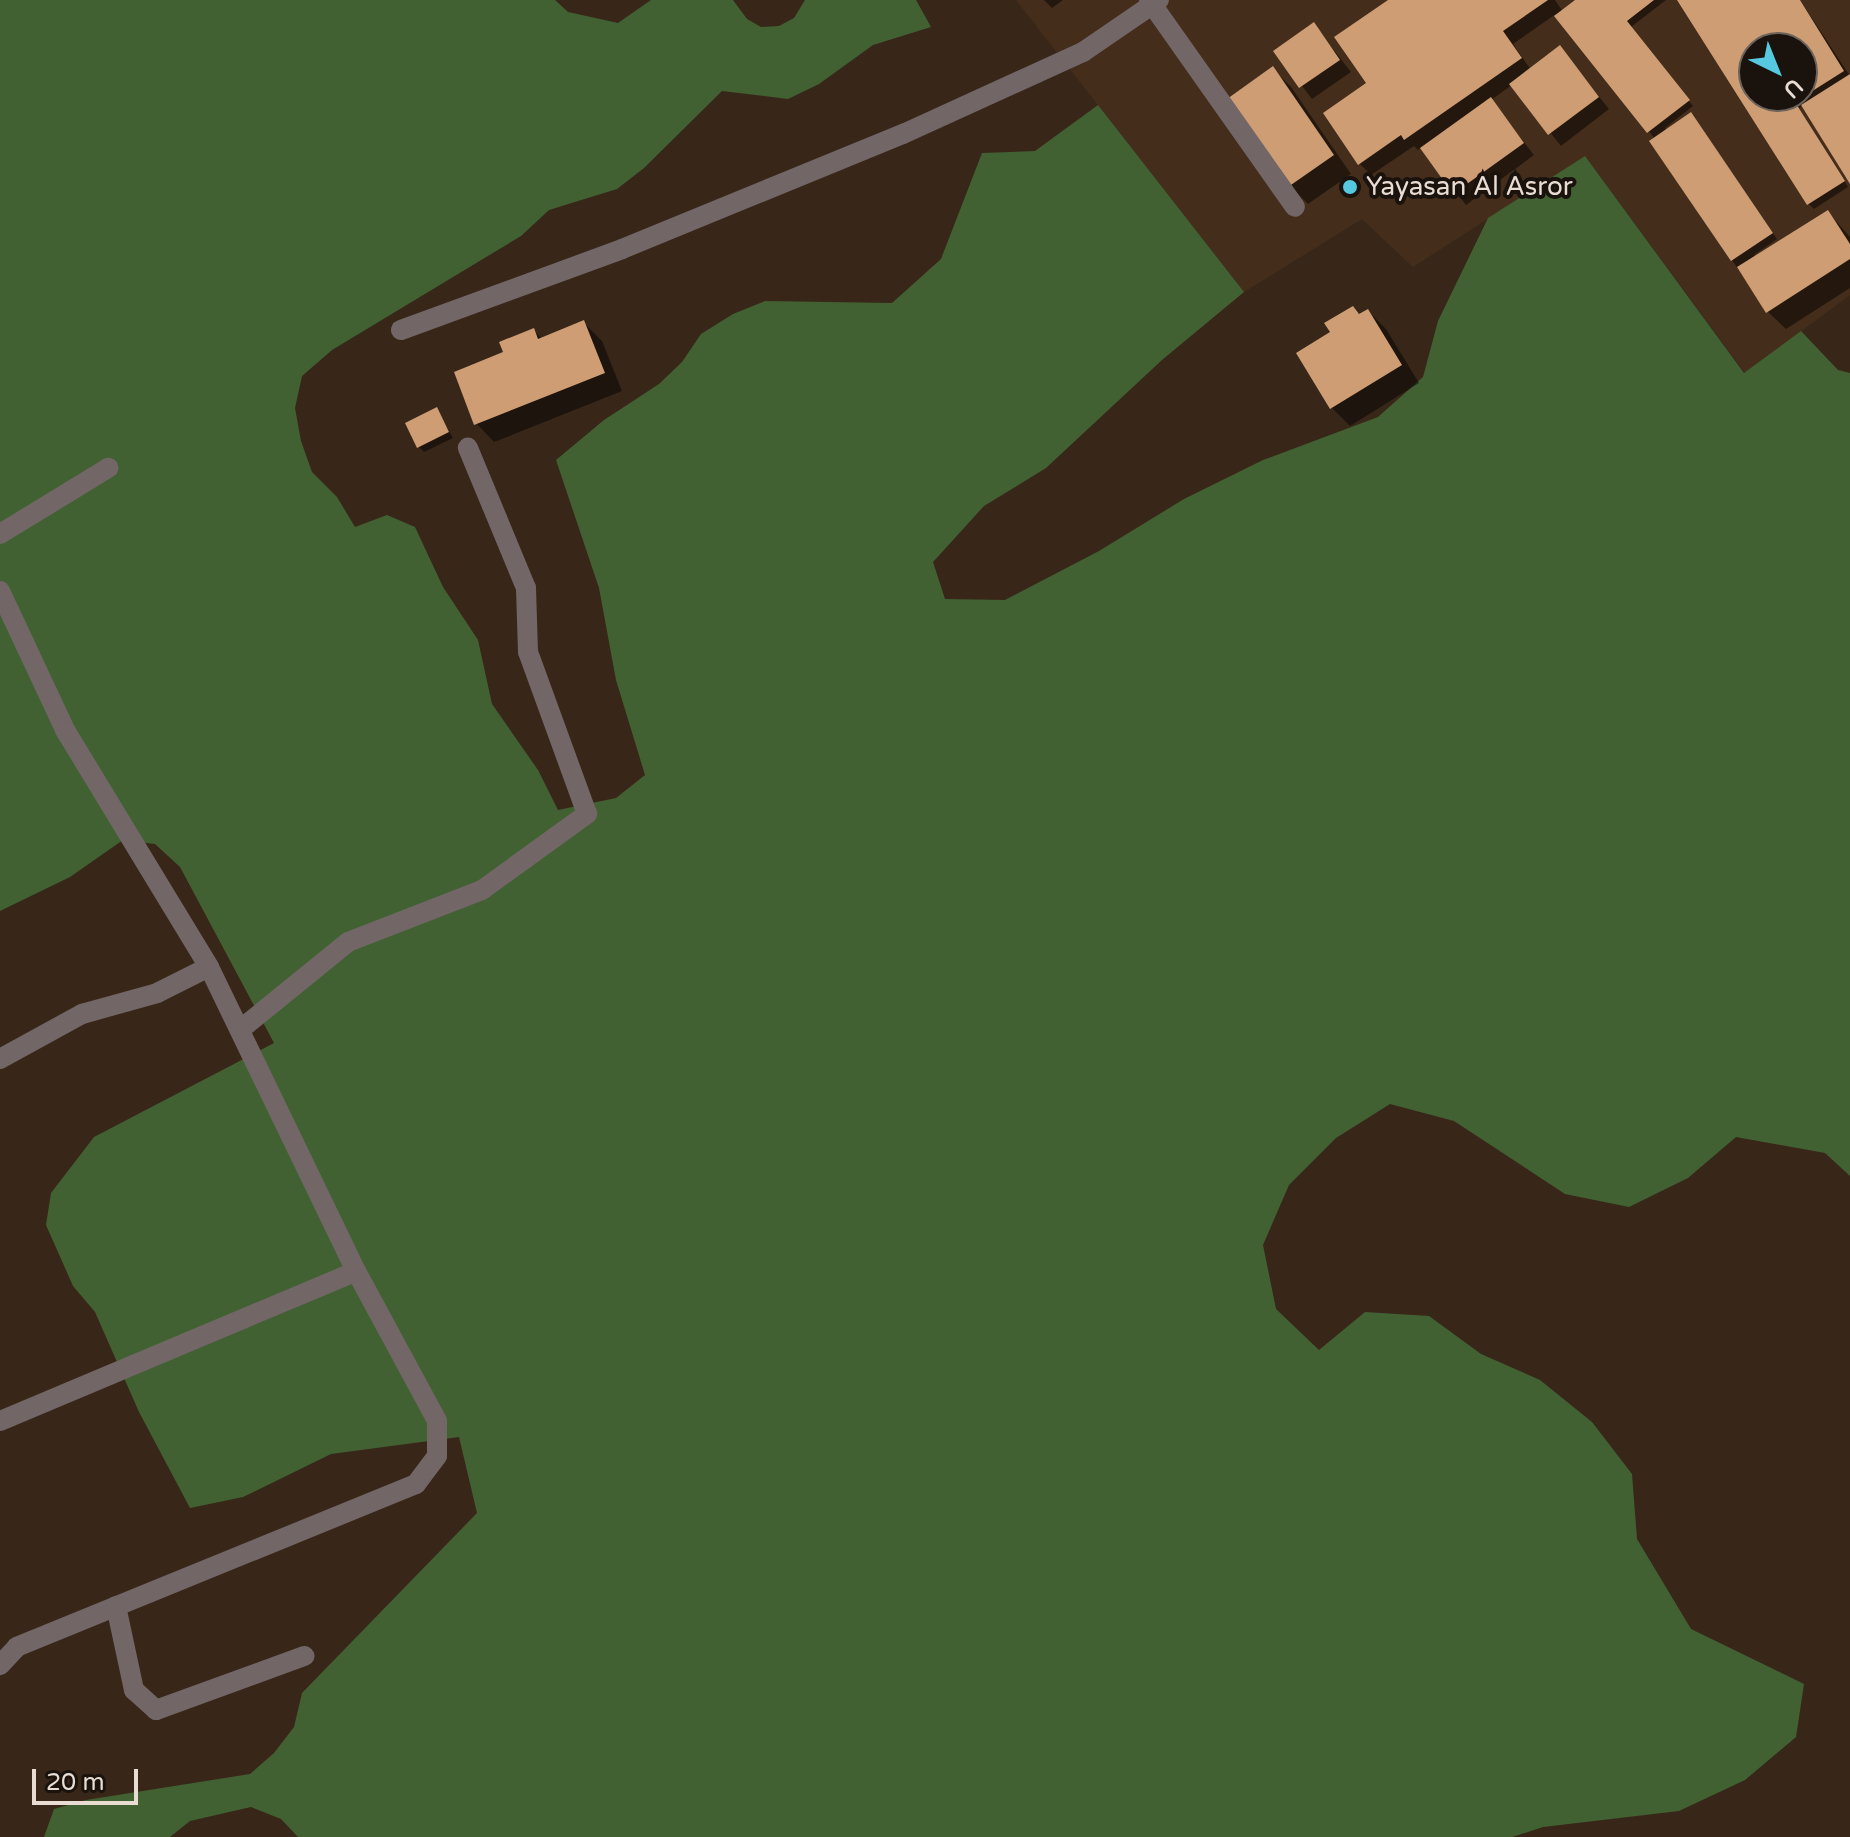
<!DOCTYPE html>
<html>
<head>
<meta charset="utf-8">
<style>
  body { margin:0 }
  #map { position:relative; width:1850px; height:1837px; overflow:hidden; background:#382719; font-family:"Varela Round",sans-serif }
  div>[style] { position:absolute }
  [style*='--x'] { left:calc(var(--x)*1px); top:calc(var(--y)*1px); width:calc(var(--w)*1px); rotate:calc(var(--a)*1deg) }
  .built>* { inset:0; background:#442e1b }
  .forest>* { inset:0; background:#416132 }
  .shadow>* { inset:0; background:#0007 }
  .building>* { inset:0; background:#cf9d74 }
  .minor>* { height:20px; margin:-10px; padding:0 10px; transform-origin:10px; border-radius:10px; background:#726667 }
  .dots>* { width:22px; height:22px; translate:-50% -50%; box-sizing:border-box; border:4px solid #1a120c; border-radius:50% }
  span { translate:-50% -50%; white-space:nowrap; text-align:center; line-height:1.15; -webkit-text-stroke:8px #1a120c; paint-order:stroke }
  .poi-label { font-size:26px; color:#e8dcd3 }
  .left { translate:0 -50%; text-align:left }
  .north { position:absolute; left:1738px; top:32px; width:80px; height:80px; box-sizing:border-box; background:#1a120c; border:2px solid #6c635c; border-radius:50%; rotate:137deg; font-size:22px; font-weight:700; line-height:32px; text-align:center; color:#e8dcd3 }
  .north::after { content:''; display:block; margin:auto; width:28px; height:36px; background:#56c9e0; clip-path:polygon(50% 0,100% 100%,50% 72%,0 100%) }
  .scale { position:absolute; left:32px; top:1769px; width:106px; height:36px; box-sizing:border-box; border:4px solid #e8dcd3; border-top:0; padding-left:10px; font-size:24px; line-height:28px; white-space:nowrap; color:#e8dcd3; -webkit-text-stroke:6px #1a120c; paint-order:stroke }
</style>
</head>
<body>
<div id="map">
  <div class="built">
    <i style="clip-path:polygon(evenodd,1016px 0,1850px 0,1850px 295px,1745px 373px,1585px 156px,1413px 267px,1362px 219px,1244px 292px,1016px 0,1754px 48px,1802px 48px,1802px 96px,1754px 96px,1754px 48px)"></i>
  </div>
  <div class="forest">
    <i style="clip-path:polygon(0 0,555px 0,568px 12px,618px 23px,651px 0,733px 0,747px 19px,761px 27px,779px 26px,794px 18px,805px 0,916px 0,931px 27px,873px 45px,819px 84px,788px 99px,722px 91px,644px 168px,617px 189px,549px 210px,521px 236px,332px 350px,302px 376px,295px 408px,301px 441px,312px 472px,337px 497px,355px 527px,387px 515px,415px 527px,443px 587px,478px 640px,492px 704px,538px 770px,558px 810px,616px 798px,645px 775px,616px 680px,599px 588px,556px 460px,604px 420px,659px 384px,682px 362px,701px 334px,733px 314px,765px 301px,892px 303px,941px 259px,982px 153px,1035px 151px,1098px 105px,1244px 292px,1162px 360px,1046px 468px,984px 506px,933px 562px,945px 599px,1005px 600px,1099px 551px,1184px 499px,1263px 460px,1378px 417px,1423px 377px,1438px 321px,1488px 218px,1585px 156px,1744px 373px,1801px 331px,1838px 370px,1850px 373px,1850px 1176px,1825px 1153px,1736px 1137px,1688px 1178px,1629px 1207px,1565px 1194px,1454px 1121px,1390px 1104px,1336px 1138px,1289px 1185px,1263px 1245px,1276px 1309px,1319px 1350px,1365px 1312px,1429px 1316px,1481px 1354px,1540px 1380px,1592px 1422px,1632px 1474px,1637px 1539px,1691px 1629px,1804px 1684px,1796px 1737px,1745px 1780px,1679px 1811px,1543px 1827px,1512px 1837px,298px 1837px,281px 1819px,251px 1807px,190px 1821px,170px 1837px,44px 1837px,54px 1809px,86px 1800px,250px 1774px,274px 1753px,294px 1727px,302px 1693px,477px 1513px,459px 1437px,331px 1454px,243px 1497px,190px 1508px,139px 1412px,95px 1312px,73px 1286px,46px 1225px,51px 1193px,94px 1137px,274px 1043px,180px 867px,155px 844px,123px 840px,70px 877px,0 911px)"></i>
  </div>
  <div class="shadow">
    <i style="clip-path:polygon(1044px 0,1063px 0,1052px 8px)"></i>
    <i style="clip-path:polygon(1391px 0,1555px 0,1563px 12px,1578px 0,1666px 0,1631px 27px,1693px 106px,1665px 128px,1667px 131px,1691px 115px,1696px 120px,1777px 239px,1754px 255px,1756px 258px,1828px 212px,1850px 237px,1850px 288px,1786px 329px,1767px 311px,1651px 142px,1655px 139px,1556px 14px,1513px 44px,1531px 70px,1560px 48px,1609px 109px,1561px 146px,1512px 85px,1491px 100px,1534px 155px,1466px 205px,1422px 147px,1418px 150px,1414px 146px,1371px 175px,1359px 163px,1368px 84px)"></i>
    <i style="clip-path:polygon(evenodd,1680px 0,1800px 0,1850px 76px,1850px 180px,1803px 105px,1799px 108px,1848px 187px,1814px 209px,1808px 203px,1680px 0,1754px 48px,1802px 48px,1802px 96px,1754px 96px,1754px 48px)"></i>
    <i style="clip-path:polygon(1314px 25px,1351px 72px,1312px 99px,1276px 52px)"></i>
    <i style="clip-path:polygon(1273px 69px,1291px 87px,1351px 174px,1308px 204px,1290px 186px)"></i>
    <i style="clip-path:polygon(1353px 308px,1361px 316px,1368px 311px,1386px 329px,1419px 383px,1350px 426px,1331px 407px,1333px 332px)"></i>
    <i style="clip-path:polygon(584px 323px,602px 341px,622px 391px,494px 442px,476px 423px,506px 354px,533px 330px,542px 339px)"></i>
    <i style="clip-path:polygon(437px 410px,453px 438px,424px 452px,419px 447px)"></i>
  </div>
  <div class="building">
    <i style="clip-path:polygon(1388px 0,1548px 0,1503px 31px,1522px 58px,1404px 140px,1401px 135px,1358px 165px,1323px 113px,1366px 83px,1334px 37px)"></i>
    <i style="clip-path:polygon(1575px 0,1654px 0,1627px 21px,1690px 100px,1647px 133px,1554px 16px)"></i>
    <i style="clip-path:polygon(evenodd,1677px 0,1800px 0,1844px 71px,1795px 102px,1845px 181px,1807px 205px,1677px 0,1754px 48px,1802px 48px,1802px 96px,1754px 96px,1754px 48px)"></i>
    <i style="clip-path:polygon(1314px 22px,1340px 60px,1299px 88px,1273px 51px)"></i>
    <i style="clip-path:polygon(1560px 45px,1599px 97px,1548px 135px,1509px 84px)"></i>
    <i style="clip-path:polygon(1273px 66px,1334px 155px,1288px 187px,1227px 99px)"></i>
    <i style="clip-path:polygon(1850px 74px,1850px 184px,1801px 105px)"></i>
    <i style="clip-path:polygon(1491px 97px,1524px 143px,1453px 194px,1420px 148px)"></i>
    <i style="clip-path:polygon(1691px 112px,1773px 233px,1731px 261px,1649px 141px)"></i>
    <i style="clip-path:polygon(1828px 210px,1850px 244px,1850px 259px,1766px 313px,1737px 267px)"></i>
    <i style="clip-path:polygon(1353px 306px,1359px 314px,1368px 309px,1402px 365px,1330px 409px,1296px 353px,1330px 332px,1324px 323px)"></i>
    <i style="clip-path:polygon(584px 320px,605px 373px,474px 425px,454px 372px,503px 352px,499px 342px,534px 328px,538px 339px)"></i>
    <i style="clip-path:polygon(437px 407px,449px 432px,417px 448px,405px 423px)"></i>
  </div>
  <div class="minor">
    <i style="--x:1149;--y:0;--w:253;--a:54.8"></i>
    <i style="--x:401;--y:330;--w:235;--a:-20.1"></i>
    <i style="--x:622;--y:249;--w:304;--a:-22.3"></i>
    <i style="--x:903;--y:134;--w:198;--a:-24.5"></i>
    <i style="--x:1083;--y:52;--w:92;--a:-34.4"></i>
    <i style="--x:0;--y:534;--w:127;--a:-31.4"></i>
    <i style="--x:0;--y:591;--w:153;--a:64.9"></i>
    <i style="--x:65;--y:730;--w:277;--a:58.7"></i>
    <i style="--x:241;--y:1029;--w:138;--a:-39.1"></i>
    <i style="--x:348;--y:942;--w:144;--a:-21.2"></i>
    <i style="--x:482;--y:890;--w:130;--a:-35.9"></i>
    <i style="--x:587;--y:814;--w:172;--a:-110"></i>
    <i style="--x:528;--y:652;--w:64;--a:-91.8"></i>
    <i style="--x:526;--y:588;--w:152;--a:-112.5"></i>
    <i style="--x:0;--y:1059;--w:94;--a:-28.8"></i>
    <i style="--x:82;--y:1014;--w:78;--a:-15.6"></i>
    <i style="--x:157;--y:993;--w:58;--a:-26.6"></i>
    <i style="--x:209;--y:967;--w:338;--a:64.2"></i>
    <i style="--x:356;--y:1271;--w:170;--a:61.6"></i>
    <i style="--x:437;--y:1421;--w:35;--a:90"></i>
    <i style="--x:437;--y:1456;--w:35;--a:127"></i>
    <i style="--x:416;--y:1484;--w:431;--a:157.8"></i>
    <i style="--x:17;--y:1647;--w:25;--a:133"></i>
    <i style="--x:0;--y:1421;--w:386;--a:-22.8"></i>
    <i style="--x:116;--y:1606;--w:86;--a:77.9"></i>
    <i style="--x:134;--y:1690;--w:30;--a:42"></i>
    <i style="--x:156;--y:1710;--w:158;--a:-20"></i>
  </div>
  <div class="dots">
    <i style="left:1350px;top:187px;background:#56c9e0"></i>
  </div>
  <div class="poi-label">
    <span class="left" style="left:1366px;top:187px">Yayasan Al Asror</span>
  </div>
  <div class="north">U</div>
  <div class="scale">20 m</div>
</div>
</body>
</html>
